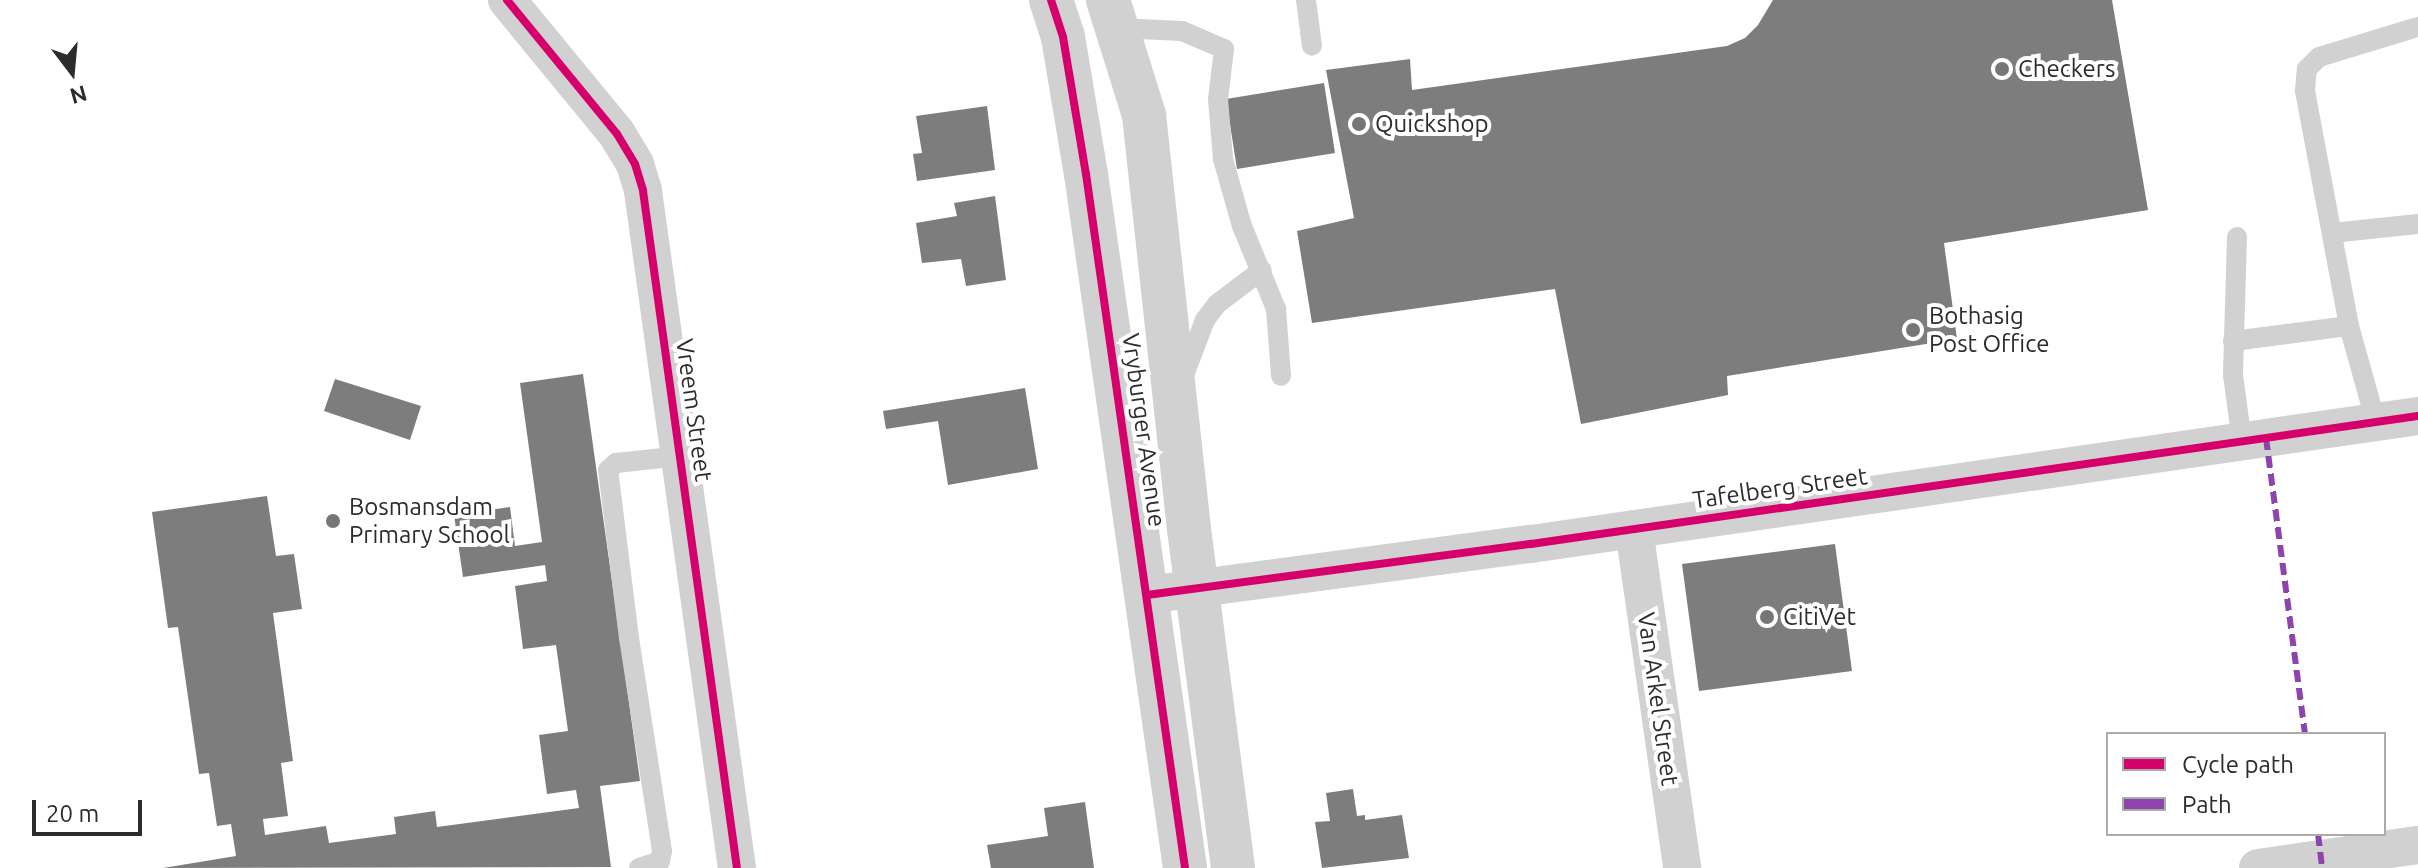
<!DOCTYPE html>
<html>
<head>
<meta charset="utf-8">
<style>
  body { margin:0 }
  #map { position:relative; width:2418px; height:868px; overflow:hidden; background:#fff; font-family:Ubuntu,sans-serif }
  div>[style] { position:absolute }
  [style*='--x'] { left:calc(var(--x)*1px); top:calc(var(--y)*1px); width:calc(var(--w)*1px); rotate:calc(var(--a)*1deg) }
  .building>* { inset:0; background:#7d7d7d }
  .service>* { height:20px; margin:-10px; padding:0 10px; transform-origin:10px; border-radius:10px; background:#d1d1d1 }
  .minor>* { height:38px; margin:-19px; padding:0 19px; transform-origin:19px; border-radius:19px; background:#d1d1d1 }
  .tertiary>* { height:44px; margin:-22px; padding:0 22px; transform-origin:22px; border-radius:22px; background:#d1d1d1 }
  .quiet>* { height:6px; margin-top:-3px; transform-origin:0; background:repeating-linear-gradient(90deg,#8e44ad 0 12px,transparent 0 18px) }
  .cycleway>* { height:8px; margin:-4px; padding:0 4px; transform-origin:4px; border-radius:4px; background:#d6006c }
  .dots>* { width:22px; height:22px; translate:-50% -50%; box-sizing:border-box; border:4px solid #fff; border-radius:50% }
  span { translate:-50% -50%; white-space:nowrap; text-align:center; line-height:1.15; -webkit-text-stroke:8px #fff; paint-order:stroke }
  .poi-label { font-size:24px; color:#2c2c2c }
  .left { translate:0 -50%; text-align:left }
  .street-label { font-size:24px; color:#2c2c2c }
  .legend { position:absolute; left:2106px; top:732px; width:280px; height:104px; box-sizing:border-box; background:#fff; border:2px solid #ababab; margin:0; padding:10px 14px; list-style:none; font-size:24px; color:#2c2c2c }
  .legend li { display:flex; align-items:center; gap:16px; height:40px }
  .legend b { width:40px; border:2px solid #ababab }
  .north { position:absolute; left:32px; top:32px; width:80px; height:80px; -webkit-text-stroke:6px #fff; paint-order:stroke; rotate:164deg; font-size:22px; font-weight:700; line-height:32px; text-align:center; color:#2c2c2c }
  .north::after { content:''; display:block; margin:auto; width:28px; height:36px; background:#2c2c2c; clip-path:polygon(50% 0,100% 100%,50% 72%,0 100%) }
  .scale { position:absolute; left:32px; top:800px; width:110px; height:36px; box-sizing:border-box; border:4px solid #2c2c2c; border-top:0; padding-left:10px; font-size:24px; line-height:28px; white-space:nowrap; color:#2c2c2c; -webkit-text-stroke:6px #fff; paint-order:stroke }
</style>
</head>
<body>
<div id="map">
  <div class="building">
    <i style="clip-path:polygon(1773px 0,2112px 0,2148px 210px,1944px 243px,1957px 339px,1727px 376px,1728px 395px,1581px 424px,1555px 289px,1312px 323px,1297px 231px,1354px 218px,1326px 70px,1410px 59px,1412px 90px,1727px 46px,1745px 38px,1758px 25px)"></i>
    <i style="clip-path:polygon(1324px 83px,1335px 153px,1237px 169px,1226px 99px)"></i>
    <i style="clip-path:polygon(987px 106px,995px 170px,917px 181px,913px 154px,922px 153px,916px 116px)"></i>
    <i style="clip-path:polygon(995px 196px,1006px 280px,966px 286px,961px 259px,922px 263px,916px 223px,957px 216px,954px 203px)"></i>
    <i style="clip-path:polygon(583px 374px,640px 781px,600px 786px,611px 867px,163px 868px,236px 856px,231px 824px,217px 826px,209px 773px,199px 774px,178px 627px,168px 628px,152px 512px,267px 496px,276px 556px,294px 554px,302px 609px,273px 613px,293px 761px,281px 763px,288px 816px,263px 819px,265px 835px,326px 826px,329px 843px,396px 834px,394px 817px,435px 811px,437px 827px,579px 808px,576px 790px,547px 794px,539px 735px,568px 731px,556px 645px,523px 649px,515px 586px,547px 581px,545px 565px,463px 577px,454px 515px,510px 507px,515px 546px,542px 542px,520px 383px)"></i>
    <i style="clip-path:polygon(335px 379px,421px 406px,410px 440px,324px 411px)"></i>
    <i style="clip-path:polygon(1025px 388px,1038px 469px,948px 485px,938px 421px,886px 429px,883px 411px)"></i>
    <i style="clip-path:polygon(1835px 544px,1852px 671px,1699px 691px,1682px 564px)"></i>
    <i style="clip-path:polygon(1353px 789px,1357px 816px,1365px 815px,1365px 820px,1402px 815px,1409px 858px,1322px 868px,1315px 822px,1330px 821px,1326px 793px)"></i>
    <i style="clip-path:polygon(1085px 802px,1094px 868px,991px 868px,987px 845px,1048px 836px,1044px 808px)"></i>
  </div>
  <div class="service">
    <i style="--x:1306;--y:0;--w:46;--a:82.6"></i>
    <i style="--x:1118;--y:28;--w:64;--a:2.7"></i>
    <i style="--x:1182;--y:31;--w:46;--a:23.2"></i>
    <i style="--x:1224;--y:49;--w:50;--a:96.8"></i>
    <i style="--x:1218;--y:99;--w:60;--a:85.2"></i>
    <i style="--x:1223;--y:159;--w:70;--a:74.2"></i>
    <i style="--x:1242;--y:226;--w:90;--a:67.7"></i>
    <i style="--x:1276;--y:309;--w:67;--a:85.7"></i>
    <i style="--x:2332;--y:233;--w:86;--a:-6"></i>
    <i style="--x:2237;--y:237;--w:138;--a:91.7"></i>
    <i style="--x:2233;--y:375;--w:68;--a:82.3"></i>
    <i style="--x:2349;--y:326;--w:240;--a:-100.6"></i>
    <i style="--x:2305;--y:90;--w:21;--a:-85"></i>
    <i style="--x:2307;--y:69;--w:17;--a:-45"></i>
    <i style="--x:2319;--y:57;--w:103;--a:-16.9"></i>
    <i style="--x:2233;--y:341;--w:117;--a:-7.4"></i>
    <i style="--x:2349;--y:326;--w:101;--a:74.4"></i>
    <i style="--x:1184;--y:375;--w:59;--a:-69.1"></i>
    <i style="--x:1205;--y:320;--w:20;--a:-53"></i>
    <i style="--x:1217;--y:304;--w:56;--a:-37.1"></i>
    <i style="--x:639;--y:868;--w:22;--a:-18"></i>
    <i style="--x:660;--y:861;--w:10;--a:-79"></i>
    <i style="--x:662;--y:851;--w:216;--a:-98.8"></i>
    <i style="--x:629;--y:638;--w:169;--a:-97.1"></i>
    <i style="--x:608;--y:470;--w:11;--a:-41"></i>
    <i style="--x:616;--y:463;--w:64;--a:-6.2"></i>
  </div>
  <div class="minor">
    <i style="--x:507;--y:0;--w:173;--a:50.6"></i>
    <i style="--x:617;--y:134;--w:35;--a:59"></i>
    <i style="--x:635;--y:164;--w:28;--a:73"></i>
    <i style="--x:643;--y:191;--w:683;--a:82.1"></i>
    <i style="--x:1634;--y:529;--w:342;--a:81.9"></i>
    <i style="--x:1147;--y:595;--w:387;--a:-7.6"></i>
    <i style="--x:1531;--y:544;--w:896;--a:-8.21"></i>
    <i style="--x:2258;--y:868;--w:162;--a:-8.2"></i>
  </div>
  <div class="tertiary">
    <i style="--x:1051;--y:0;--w:39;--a:72"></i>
    <i style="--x:1063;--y:37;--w:139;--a:80.5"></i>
    <i style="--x:1086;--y:174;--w:701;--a:81.88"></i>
    <i style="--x:1108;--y:0;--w:121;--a:72.6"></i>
    <i style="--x:1144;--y:115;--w:416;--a:83.8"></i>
    <i style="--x:1189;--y:529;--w:342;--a:82.6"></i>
  </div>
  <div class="quiet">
    <i style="--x:2266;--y:438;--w:299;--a:82.5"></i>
    <i style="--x:2318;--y:834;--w:34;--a:83"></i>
  </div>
  <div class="cycleway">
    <i style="--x:507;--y:0;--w:173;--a:50.6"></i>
    <i style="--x:617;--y:134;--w:35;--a:59"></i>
    <i style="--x:635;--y:164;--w:28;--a:73"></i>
    <i style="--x:643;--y:191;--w:683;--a:82.1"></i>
    <i style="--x:1051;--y:0;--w:39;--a:72"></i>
    <i style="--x:1063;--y:37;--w:139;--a:80.5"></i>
    <i style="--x:1086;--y:174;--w:701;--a:81.88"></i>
    <i style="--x:1147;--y:595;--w:387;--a:-7.6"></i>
    <i style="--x:1531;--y:544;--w:896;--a:-8.21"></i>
  </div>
  <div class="dots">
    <i style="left:2002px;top:69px;background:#767676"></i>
    <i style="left:1359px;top:124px;background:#767676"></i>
    <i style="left:1913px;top:330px;background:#767676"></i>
    <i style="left:333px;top:521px;background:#767676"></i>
    <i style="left:1767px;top:617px;background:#767676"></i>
  </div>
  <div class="poi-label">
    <span class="left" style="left:2018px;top:69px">Checkers</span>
    <span class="left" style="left:1375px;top:124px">Quickshop</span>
    <span class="left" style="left:1929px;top:330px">Bothasig<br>Post Office</span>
    <span class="left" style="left:349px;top:521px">Bosmansdam<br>Primary School</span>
    <span class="left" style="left:1783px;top:617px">CitiVet</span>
  </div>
  <div class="street-label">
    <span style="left:694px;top:410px;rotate:82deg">Vreem Street</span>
    <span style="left:1144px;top:430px;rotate:82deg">Vryburger Avenue</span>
    <span style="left:1780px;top:488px;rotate:-8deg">Tafelberg Street</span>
    <span style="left:1658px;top:699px;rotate:82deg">Van Arkel Street</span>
  </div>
  <ul class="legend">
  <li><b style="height:10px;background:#d6006c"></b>Cycle path</li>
  <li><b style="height:10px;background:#8e44ad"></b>Path</li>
  </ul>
  <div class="north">N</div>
  <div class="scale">20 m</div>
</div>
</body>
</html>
